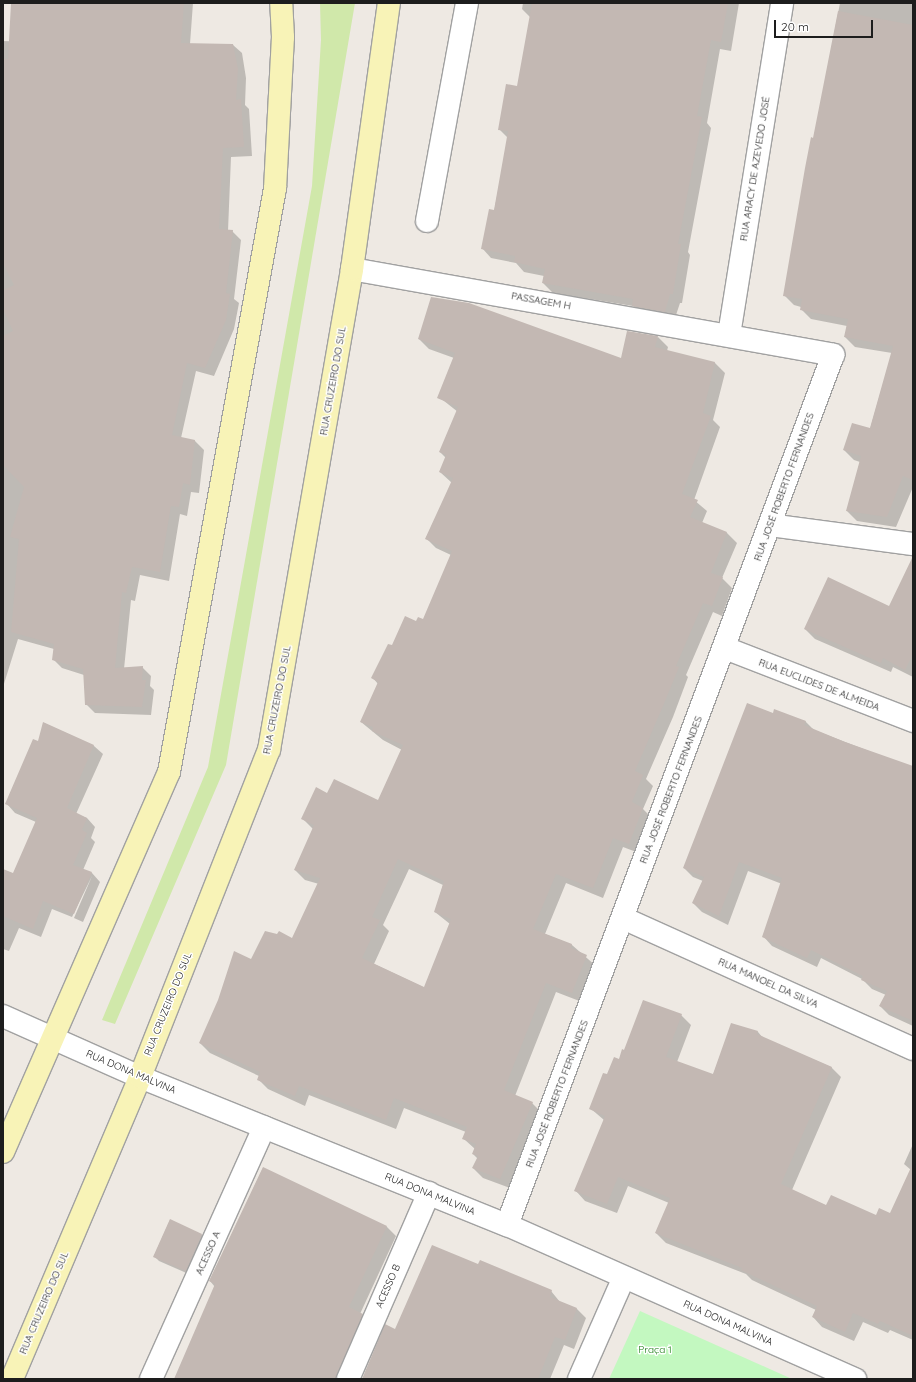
<!DOCTYPE html>
<html>
<head>
<meta charset="utf-8">
<style>
  body { margin:0 }
  #map { position:relative; width:916px; height:1382px; overflow:hidden; background:#eee9e3; font-family:Quicksand,sans-serif }
  div>[style] { position:absolute }
  [style*='--x'] { left:calc(var(--x)*1px); top:calc(var(--y)*1px); width:calc(var(--w)*1px); rotate:calc(var(--a)*1deg) }
  .grass>* { inset:0; background:#d0e8aa }
  .park>* { inset:0; background:#c3f8c0 }
  .shadow>* { inset:0; background:#0003 }
  .building>* { inset:0; background:#c3b8b3 }
  .roads { filter:drop-shadow(1px 0 #a1a1a1) drop-shadow(-1px 0 #a1a1a1) drop-shadow(0 1px #a1a1a1) drop-shadow(0 -1px #a1a1a1) }
  .minor>* { height:22px; margin:-11px; padding:0 11px; transform-origin:11px; border-radius:11px; background:#fff }
  .tertiary>* { height:22px; margin:-11px; padding:0 11px; transform-origin:11px; border-radius:11px; background:#fff }
  .secondary>* { height:22px; margin:-11px; padding:0 11px; transform-origin:11px; border-radius:11px; background:#f8f3b7 }
  span { translate:-50% -50%; white-space:nowrap; text-align:center; line-height:1.15; -webkit-text-stroke:3px #fff; paint-order:stroke }
  .street-label { font-size:10px; color:#1d1d1d }
  .park-label { font-size:10px; color:#13790d }
  .frame { position:absolute; inset:0; border:4px solid #1d1d1d; pointer-events:none }
  .scale { position:absolute; left:774px; top:20px; width:99px; height:18px; box-sizing:border-box; border:2px solid #1d1d1d; border-top:0; padding-left:5px; font-size:12px; line-height:14px; white-space:nowrap; color:#1d1d1d; -webkit-text-stroke:3px #fff; paint-order:stroke }
</style>
</head>
<body>
<div id="map">
  <div class="grass">
    <i style="clip-path:polygon(320px 3px,355px 3px,226px 765px,115px 1024px,102px 1020px,208px 767px,312px 186px,321px 40px)"></i>
  </div>
  <div class="park">
    <i style="clip-path:polygon(640px 1311px,792px 1379px,609px 1379px)"></i>
  </div>
  <div class="shadow">
    <i style="clip-path:polygon(39px 3px,193px 3px,190px 44px,233px 45px,242px 53px,246px 78px,245px 105px,249px 109px,252px 156px,231px 157px,228px 231px,232px 231px,241px 240px,234px 299px,239px 303px,234px 329px,214px 376px,196px 371px,181px 438px,195px 441px,204px 450px,199px 493px,191px 492px,187px 516px,180px 514px,169px 581px,140px 575px,135px 601px,131px 600px,124px 669px,142px 667px,151px 676px,150px 686px,154px 690px,151px 715px,95px 713px,86px 704px,84px 675px,62px 668px,53px 659px,54px 649px,18px 639px,3px 687px,3px 41px,32px 42px)"></i>
    <i style="clip-path:polygon(523px 3px,739px 3px,731px 51px,720px 49px,707px 123px,711px 128px,688px 252px,690px 255px,682px 303px,680px 303px,674px 321px,642px 316px,633px 306px,553px 293px,543px 283px,544px 276px,524px 272px,516px 263px,491px 258px,482px 248px,494px 212px,508px 138px,499px 129px,518px 87px,531px 18px,522px 9px)"></i>
    <i style="clip-path:polygon(840px 3px,913px 3px,913px 487px,896px 527px,857px 521px,847px 511px,860px 462px,854px 460px,844px 450px,870px 429px,892px 353px,855px 347px,845px 337px,847px 326px,811px 319px,801px 309px,801px 307px,794px 305px,784px 295px)"></i>
    <i style="clip-path:polygon(evenodd,658px 337px,668px 347px,667px 351px,715px 363px,725px 373px,713px 420px,720px 427px,694px 500px,707px 511px,702px 523px,727px 533px,737px 543px,722px 578px,732px 588px,722px 616px,713px 612px,686px 675px,688px 677px,673px 717px,646px 779px,653px 786px,643px 809px,652px 818px,639px 853px,623px 847px,603px 898px,566px 883px,545px 934px,572px 945px,596px 966px,582px 1002px,556px 992px,515px 1096px,532px 1103px,542px 1113px,510px 1188px,483px 1178px,473px 1168px,478px 1159px,473px 1154px,475px 1149px,464px 1139px,466px 1132px,404px 1108px,396px 1129px,309px 1095px,305px 1106px,268px 1089px,258px 1079px,259px 1076px,210px 1053px,200px 1043px,252px 960px,293px 939px,319px 884px,305px 880px,295px 870px,313px 829px,302px 818px,328px 794px,379px 801px,402px 750px,383px 740px,361px 722px,378px 684px,373px 678px,392px 647px,417px 623px,424px 621px,451px 555px,436px 548px,426px 538px,452px 483px,440px 472px,446px 458px,440px 452px,458px 412px,439px 397px,454px 358px,429px 349px,419px 339px,622px 359px,658px 337px,409px 869px,443px 885px,435px 912px,450px 924px,425px 988px,374px 964px,389px 931px,383px 925px,409px 869px)"></i>
    <i style="clip-path:polygon(913px 596px,913px 677px,893px 667px,891px 672px,815px 639px,805px 629px,890px 607px)"></i>
    <i style="clip-path:polygon(773px 714px,805px 721px,814px 730px,887px 758px,913px 772px,913px 1026px,889px 1015px,880px 1006px,886px 995px,872px 989px,862px 979px,821px 958px,817px 967px,772px 946px,763px 936px,782px 884px,748px 871px,728px 925px,702px 912px,693px 903px,703px 881px,693px 877px,684px 868px)"></i>
    <i style="clip-path:polygon(44px 723px,94px 746px,103px 754px,76px 814px,87px 818px,95px 827px,91px 838px,95px 842px,83px 870px,92px 873px,100px 882px,83px 922px,74px 918px,92px 876px,72px 917px,52px 909px,41px 937px,19px 928px,9px 951px,3px 949px,3px 870px,14px 874px,36px 822px,15px 813px,7px 804px,39px 743px)"></i>
    <i style="clip-path:polygon(681px 1015px,691px 1025px,677px 1062px,713px 1075px,732px 1024px,758px 1032px,763px 1038px,831px 1067px,841px 1077px,792px 1190px,827px 1206px,876px 1217px,891px 1214px,911px 1170px,904px 1164px,913px 1144px,913px 1340px,890px 1330px,888px 1333px,863px 1322px,854px 1341px,822px 1327px,813px 1317px,816px 1310px,752px 1280px,746px 1274px,666px 1243px,656px 1233px,669px 1203px,628px 1186px,617px 1213px,585px 1201px,576px 1191px,604px 1120px,590px 1108px,608px 1075px,625px 1051px)"></i>
    <i style="clip-path:polygon(263px 1168px,387px 1227px,396px 1236px,360px 1314px,372px 1324px,341px 1379px,175px 1379px,215px 1287px,210px 1281px)"></i>
    <i style="clip-path:polygon(170px 1220px,202px 1235px,207px 1240px,191px 1275px,159px 1261px,154px 1256px)"></i>
    <i style="clip-path:polygon(479px 1266px,551px 1291px,560px 1302px,577px 1309px,586px 1318px,574px 1349px,564px 1345px,550px 1379px,382px 1379px,396px 1330px)"></i>
  </div>
  <div class="building">
    <i style="clip-path:polygon(11px 3px,184px 3px,181px 43px,233px 44px,238px 69px,236px 100px,241px 99px,244px 147px,223px 148px,219px 229px,233px 230px,226px 293px,230px 294px,226px 320px,205px 368px,187px 363px,172px 435px,195px 440px,190px 485px,183px 483px,179px 507px,171px 506px,160px 572px,132px 567px,126px 593px,122px 592px,115px 668px,143px 666px,142px 680px,146px 680px,142px 707px,85px 705px,83px 669px,52px 660px,54px 644px,11px 632px,19px 539px,10px 537px,24px 487px,3px 465px,3px 336px,13px 331px,3px 309px,3px 290px,14px 285px,3px 263px,3px 59px,8px 59px)"></i>
    <i style="clip-path:polygon(532px 3px,728px 3px,721px 42px,711px 40px,697px 116px,702px 117px,678px 244px,681px 244px,673px 294px,670px 294px,665px 312px,632px 306px,633px 299px,542px 283px,545px 269px,514px 262px,515px 256px,481px 249px,489px 209px,494px 210px,508px 131px,498px 130px,506px 84px,517px 86px)"></i>
    <i style="clip-path:polygon(838px 11px,913px 25px,913px 480px,903px 476px,887px 517px,846px 511px,861px 456px,843px 450px,852px 423px,870px 428px,893px 346px,844px 337px,848px 319px,800px 310px,802px 299px,783px 296px,805px 168px,811px 137px,813px 138px)"></i>
    <i style="clip-path:polygon(evenodd,431px 297px,469px 303px,621px 358px,627px 331px,658px 336px,655px 347px,715px 362px,703px 413px,711px 416px,682px 494px,698px 500px,690px 517px,727px 532px,711px 573px,723px 577px,712px 606px,703px 603px,676px 666px,679px 667px,663px 706px,635px 771px,643px 775px,632px 802px,643px 808px,629px 844px,613px 838px,593px 888px,556px 874px,533px 929px,572px 944px,571px 948px,587px 955px,572px 993px,546px 983px,504px 1090px,533px 1102px,500px 1179px,472px 1168px,478px 1156px,472px 1154px,476px 1144px,462px 1139px,467px 1127px,394px 1098px,386px 1120px,299px 1086px,295px 1096px,257px 1080px,260px 1072px,199px 1043px,218px 1000px,234px 951px,251px 959px,265px 931px,277px 934px,279px 931px,292px 938px,320px 878px,294px 870px,314px 825px,301px 819px,316px 787px,327px 793px,334px 779px,378px 800px,403px 745px,372px 731px,373px 727px,360px 722px,378px 682px,371px 678px,388px 644px,392px 645px,405px 616px,416px 621px,418px 617px,423px 619px,452px 551px,425px 539px,453px 478px,439px 472px,446px 455px,439px 452px,458px 407px,437px 398px,455px 353px,418px 339px,431px 297px,398px 859px,444px 881px,434px 912px,451px 919px,424px 987px,362px 958px,380px 920px,372px 917px,398px 859px)"></i>
    <i style="clip-path:polygon(913px 556px,913px 654px,905px 670px,883px 658px,881px 663px,804px 629px,828px 577px,889px 606px)"></i>
    <i style="clip-path:polygon(747px 703px,773px 713px,774px 709px,806px 721px,804px 725px,845px 742px,913px 766px,913px 1021px,879px 1006px,887px 991px,861px 980px,863px 976px,811px 950px,807px 958px,762px 937px,782px 878px,739px 862px,719px 916px,692px 903px,704px 877px,683px 868px)"></i>
    <i style="clip-path:polygon(43px 722px,94px 745px,67px 808px,87px 818px,82px 830px,87px 833px,73px 865px,92px 872px,74px 914px,43px 901px,33px 929px,3px 916px,3px 869px,13px 873px,37px 818px,5px 804px,33px 739px,38px 741px)"></i>
    <i style="clip-path:polygon(643px 1000px,682px 1014px,666px 1057px,713px 1074px,731px 1023px,758px 1031px,757px 1034px,832px 1067px,781px 1184px,826px 1205px,831px 1195px,876px 1215px,879px 1208px,890px 1213px,913px 1163px,913px 1336px,880px 1321px,878px 1324px,853px 1313px,845px 1332px,812px 1317px,817px 1306px,741px 1270px,742px 1268px,655px 1233px,670px 1198px,618px 1177px,607px 1204px,574px 1191px,605px 1116px,589px 1109px,603px 1073px,607px 1074px,614px 1057px,619px 1059px,622px 1049px,624px 1050px)"></i>
    <i style="clip-path:polygon(263px 1167px,387px 1226px,349px 1307px,363px 1314px,336px 1379px,174px 1379px,215px 1284px,209px 1281px)"></i>
    <i style="clip-path:polygon(170px 1219px,202px 1234px,186px 1271px,153px 1257px)"></i>
    <i style="clip-path:polygon(432px 1245px,478px 1264px,480px 1260px,552px 1290px,550px 1297px,577px 1308px,565px 1340px,555px 1337px,538px 1379px,362px 1379px,385px 1324px,395px 1329px)"></i>
  </div>
  <div class="roads">
    <div class="minor">
      <i style="--x:427;--y:221;--w:222;--a:-79.6"></i>
      <i style="--x:352;--y:269;--w:489;--a:10.1"></i>
      <i style="--x:833;--y:355;--w:929;--a:110.54"></i>
      <i style="--x:729;--y:335;--w:336;--a:-80.9"></i>
      <i style="--x:770;--y:525;--w:144;--a:7.6"></i>
      <i style="--x:725;--y:648;--w:202;--a:21.2"></i>
      <i style="--x:623;--y:918;--w:318;--a:24.3"></i>
      <i style="--x:151;--y:1379;--w:276;--a:-65.8"></i>
      <i style="--x:348;--y:1379;--w:203;--a:-66.5"></i>
      <i style="--x:579;--y:1379;--w:111;--a:-66.2"></i>
    </div>
    <div class="tertiary">
      <i style="--x:3;--y:1016;--w:150;--a:24"></i>
      <i style="--x:140;--y:1077;--w:396;--a:22"></i>
      <i style="--x:507;--y:1225;--w:381;--a:23.9"></i>
    </div>
    <div class="secondary">
      <i style="--x:3;--y:1152;--w:415;--a:-66.4"></i>
      <i style="--x:169;--y:772;--w:593;--a:-79.7"></i>
      <i style="--x:275;--y:189;--w:152;--a:-87"></i>
      <i style="--x:283;--y:37;--w:34;--a:-93"></i>
      <i style="--x:12;--y:1379;--w:328;--a:-67"></i>
      <i style="--x:140;--y:1077;--w:352;--a:-68.5"></i>
      <i style="--x:269;--y:750;--w:488;--a:-80.2"></i>
      <i style="--x:352;--y:269;--w:269;--a:-82.1"></i>
    </div>
  </div>
  <div class="street-label">
    <span style="left:755px;top:169px;rotate:-81deg">RUA ARACY DE AZEVEDO JOSÉ</span>
    <span style="left:541px;top:301px;rotate:10deg">PASSAGEM H</span>
    <span style="left:333px;top:381px;rotate:-80deg">RUA CRUZEIRO DO SUL</span>
    <span style="left:784px;top:487px;rotate:-70deg">RUA JOSÉ ROBERTO FERNANDES</span>
    <span style="left:819px;top:685px;rotate:21deg">RUA EUCLIDES DE ALMEIDA</span>
    <span style="left:277px;top:700px;rotate:-79deg">RUA CRUZEIRO DO SUL</span>
    <span style="left:671px;top:790px;rotate:-69deg">RUA JOSÉ ROBERTO FERNANDES</span>
    <span style="left:768px;top:983px;rotate:24deg">RUA MANOEL DA SILVA</span>
    <span style="left:168px;top:1004px;rotate:-68deg">RUA CRUZEIRO DO SUL</span>
    <span style="left:131px;top:1072px;rotate:23deg">RUA DONA MALVINA</span>
    <span style="left:557px;top:1094px;rotate:-69deg">RUA JOSÉ ROBERTO FERNANDES</span>
    <span style="left:430px;top:1194px;rotate:22deg">RUA DONA MALVINA</span>
    <span style="left:208px;top:1253px;rotate:-66deg">ACESSO A</span>
    <span style="left:388px;top:1286px;rotate:-66deg">ACESSO B</span>
    <span style="left:44px;top:1303px;rotate:-67deg">RUA CRUZEIRO DO SUL</span>
    <span style="left:728px;top:1323px;rotate:24deg">RUA DONA MALVINA</span>
  </div>
  <div class="park-label">
    <span style="left:655px;top:1350px">Praça 1</span>
  </div>
  <div class="frame"></div>
  <div class="scale">20 m</div>
</div>
</body>
</html>
